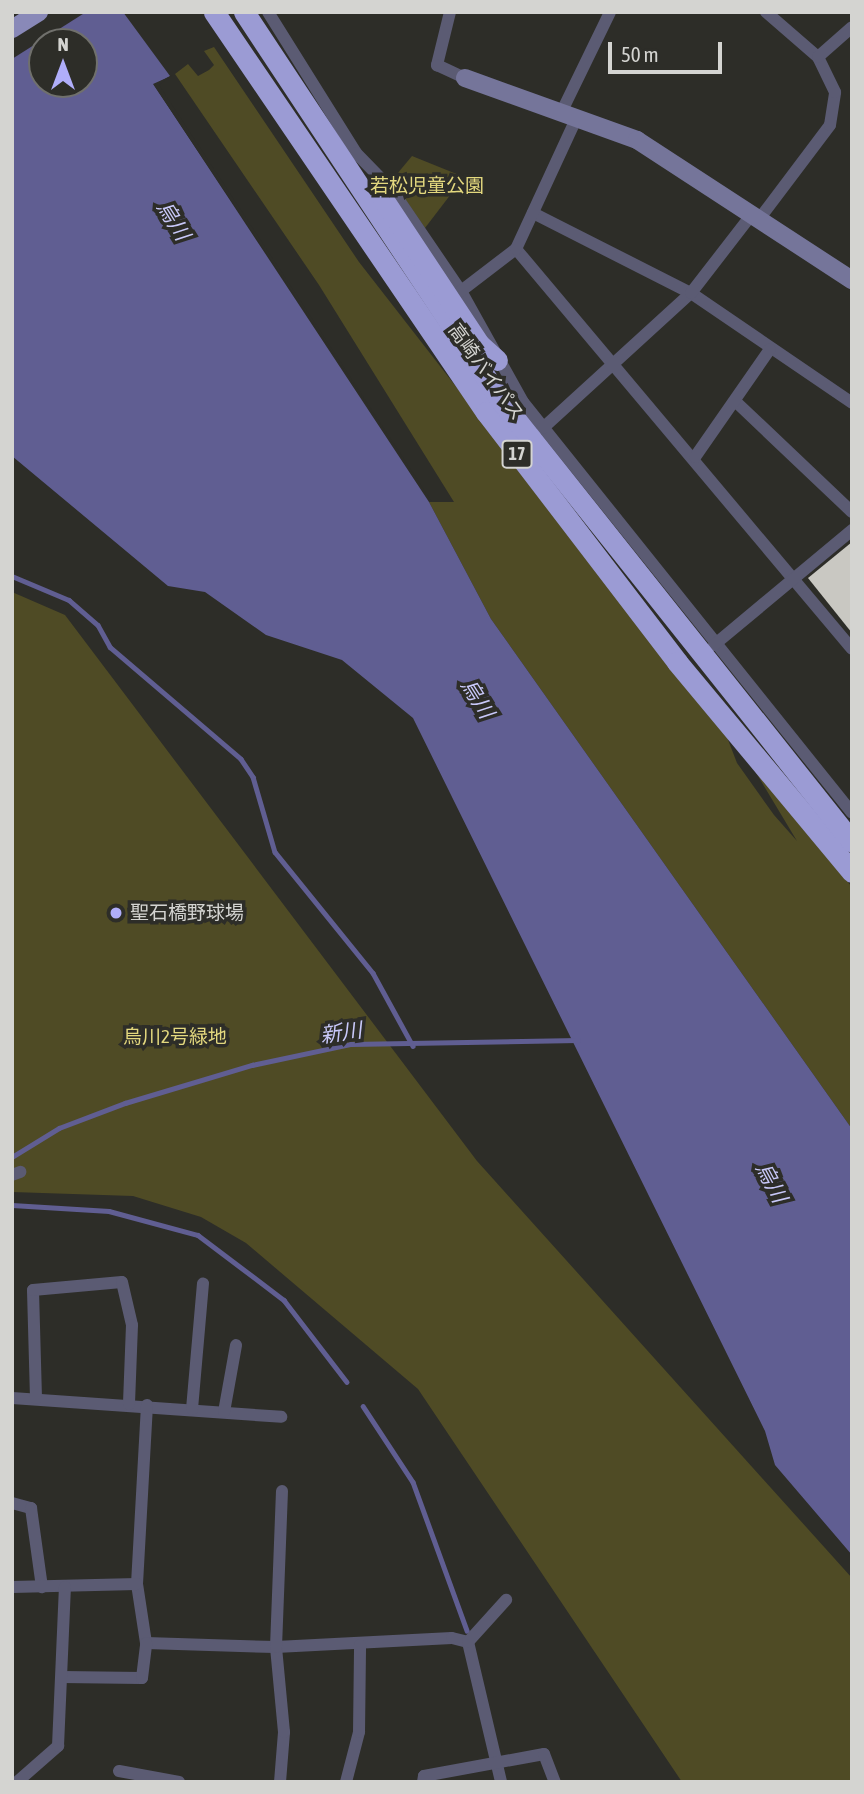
<!DOCTYPE html>
<html>
<head>
<meta charset="utf-8">
<style>
  body { margin:0 }
  #map { position:relative; width:864px; height:1794px; overflow:hidden; background:#2d2d28; font-family:"Asap Condensed","Noto Sans JP",sans-serif }
  div>[style] { position:absolute }
  [style*='--x'] { left:calc(var(--x)*1px); top:calc(var(--y)*1px); width:calc(var(--w)*1px); rotate:calc(var(--a)*1deg) }
  .green>* { inset:0; background:#4f4b25 }
  .water>* { inset:0; background:#605e92 }
  .pier>* { inset:0; background:#2d2d28 }
  .stream>* { height:4.5px; margin:-2.25px; padding:0 2.25px; transform-origin:2.25px; border-radius:2.25px; background:#605e92 }
  .building>* { inset:0; background:#c9c8c2 }
  .street>* { height:12px; margin:-6px; padding:0 6px; transform-origin:6px; border-radius:6px; background:#5b5b73 }
  .secondary>* { height:18px; margin:-9px; padding:0 9px; transform-origin:9px; border-radius:9px; background:#75759a }
  .primary>* { height:18px; margin:-9px; padding:0 9px; transform-origin:9px; border-radius:9px; background:#8989b8 }
  .highway>* { height:21px; margin:-10.5px; padding:0 10.5px; transform-origin:10.5px; border-radius:10.5px; background:#9b9bd4 }
  .dots>* { width:19px; height:19px; translate:-50% -50%; box-sizing:border-box; border:4px solid #2d2d28; border-radius:50% }
  span { translate:-50% -50%; white-space:nowrap; text-align:center; line-height:1.15; -webkit-text-stroke:7px #2d2d28; paint-order:stroke }
  .shield-label span { padding:2px 5px; background:#2d2d28; border:2px solid; border-radius:5px; -webkit-text-stroke-width:0 }
  .shield-label { font-size:18px; color:#d4d4d1; font-weight:700 }
  .park-label { font-size:19px; color:#e3d87e }
  .street-label { font-size:19px; color:#d4d4d1 }
  .poi-label { font-size:19px; color:#d4d4d1 }
  .left { translate:0 -50%; text-align:left }
  .water-label { font-size:21px; color:#c9c9fa; font-style:italic }
  .frame { position:absolute; inset:0; border:14px solid #d4d4d1; pointer-events:none }
  .north { position:absolute; left:28px; top:28px; width:70px; height:70px; box-sizing:border-box; background:#2d2d28; border:2px solid #70706c; border-radius:50%; rotate:0deg; font-size:19px; font-weight:700; line-height:28px; text-align:center; color:#d4d4d1 }
  .north::after { content:''; display:block; margin:auto; width:24px; height:32px; background:#b0aefa; clip-path:polygon(50% 0,100% 100%,50% 72%,0 100%) }
  .scale { position:absolute; left:608px; top:42px; width:114px; height:32px; box-sizing:border-box; border:4px solid #d4d4d1; border-top:0; padding-left:9px; font-size:21px; line-height:24px; white-space:nowrap; color:#d4d4d1; -webkit-text-stroke:5px #2d2d28; paint-order:stroke }
</style>
</head>
<body>
<div id="map">
  <div class="green">
    <i style="clip-path:polygon(214px 47px,359px 262px,725px 732px,737px 763px,774px 815px,797px 841px,755px 771px,852px 887px,852px 1129px,491px 619px,429px 502px,454px 502px,319px 285px,175px 74px,188px 64px,198px 76px,209px 70px,214px 65px,204px 51px)"></i>
    <i style="clip-path:polygon(412px 156px,464px 177px,425px 228px,392px 180px)"></i>
    <i style="clip-path:polygon(12px 592px,65px 615px,477px 1161px,852px 1578px,852px 1782px,682px 1782px,418px 1389px,246px 1243px,201px 1217px,133px 1196px,12px 1192px)"></i>
  </div>
  <div class="water">
    <i style="clip-path:polygon(evenodd,12px 12px,123px 12px,170px 76px,154px 85px,429px 502px,491px 619px,852px 1129px,852px 1555px,775px 1465px,765px 1431px,413px 718px,342px 660px,266px 635px,205px 592px,168px 586px,12px 456px,12px 12px,42px 42px,84px 42px,84px 84px,42px 84px,42px 42px)"></i>
  </div>
  <div class="pier">
    <i style="clip-path:polygon(12px 12px,86px 12px,12px 59px)"></i>
    <i style="clip-path:polygon(173px 75px,159px 85px,433px 503px,153px 84px)"></i>
  </div>
  <div class="stream">
    <i style="--x:12;--y:576;--w:62;--a:22.8"></i>
    <i style="--x:69;--y:600;--w:38;--a:41"></i>
    <i style="--x:98;--y:625;--w:25;--a:61"></i>
    <i style="--x:110;--y:647;--w:172;--a:40.5"></i>
    <i style="--x:241;--y:759;--w:22;--a:56"></i>
    <i style="--x:253;--y:777;--w:78;--a:73.7"></i>
    <i style="--x:275;--y:852;--w:156;--a:51"></i>
    <i style="--x:373;--y:973;--w:83;--a:61.3"></i>
    <i style="--x:12;--y:1157;--w:55;--a:-31.7"></i>
    <i style="--x:59;--y:1128;--w:71;--a:-20.7"></i>
    <i style="--x:125;--y:1103;--w:133;--a:-16.7"></i>
    <i style="--x:252;--y:1065;--w:101;--a:-12"></i>
    <i style="--x:351;--y:1044;--w:227;--a:-1"></i>
    <i style="--x:12;--y:1205;--w:97;--a:3.5"></i>
    <i style="--x:109;--y:1211;--w:92;--a:15.1"></i>
    <i style="--x:198;--y:1235;--w:108;--a:37.1"></i>
    <i style="--x:284;--y:1300;--w:103;--a:52.5"></i>
    <i style="--x:363;--y:1406;--w:91;--a:56.7"></i>
    <i style="--x:413;--y:1482;--w:158;--a:70"></i>
  </div>
  <div class="building">
    <i style="clip-path:polygon(852px 542px,852px 633px,808px 578px)"></i>
  </div>
  <div class="street">
    <i style="--x:268;--y:12;--w:166;--a:58"></i>
    <i style="--x:356;--y:153;--w:52;--a:45.8"></i>
    <i style="--x:392;--y:190;--w:122;--a:55.7"></i>
    <i style="--x:461;--y:291;--w:127;--a:60.8"></i>
    <i style="--x:523;--y:402;--w:526;--a:51.32"></i>
    <i style="--x:450;--y:12;--w:55;--a:103.8"></i>
    <i style="--x:437;--y:65;--w:31;--a:25"></i>
    <i style="--x:766;--y:12;--w:69;--a:40.9"></i>
    <i style="--x:562;--y:111;--w:110;--a:-64.1"></i>
    <i style="--x:533;--y:213;--w:177;--a:26.9"></i>
    <i style="--x:691;--y:293;--w:195;--a:34.3"></i>
    <i style="--x:760;--y:218;--w:116;--a:-53"></i>
    <i style="--x:830;--y:125;--w:33;--a:-81"></i>
    <i style="--x:835;--y:92;--w:39;--a:-116"></i>
    <i style="--x:818;--y:57;--w:45;--a:-41.4"></i>
    <i style="--x:516;--y:249;--w:522;--a:49.97"></i>
    <i style="--x:461;--y:291;--w:69;--a:-37.4"></i>
    <i style="--x:516;--y:249;--w:145;--a:-65.2"></i>
    <i style="--x:735;--y:401;--w:161;--a:43.5"></i>
    <i style="--x:543;--y:428;--w:200;--a:-42.4"></i>
    <i style="--x:691;--y:293;--w:100;--a:-52.3"></i>
    <i style="--x:695;--y:457;--w:131;--a:-55.2"></i>
    <i style="--x:714;--y:645;--w:180;--a:-39.8"></i>
    <i style="--x:12;--y:1175;--w:9;--a:-21"></i>
    <i style="--x:12;--y:1398;--w:270;--a:4"></i>
    <i style="--x:36;--y:1398;--w:108;--a:-91.6"></i>
    <i style="--x:33;--y:1290;--w:89;--a:-5.1"></i>
    <i style="--x:122;--y:1282;--w:44;--a:76.9"></i>
    <i style="--x:132;--y:1325;--w:79;--a:92.2"></i>
    <i style="--x:147;--y:1405;--w:179;--a:93.2"></i>
    <i style="--x:137;--y:1584;--w:60;--a:81.3"></i>
    <i style="--x:146;--y:1643;--w:130;--a:1.8"></i>
    <i style="--x:276;--y:1647;--w:176;--a:-2.9"></i>
    <i style="--x:452;--y:1638;--w:16;--a:14"></i>
    <i style="--x:468;--y:1642;--w:144;--a:76.7"></i>
    <i style="--x:192;--y:1409;--w:126;--a:-85"></i>
    <i style="--x:224;--y:1412;--w:68;--a:-79.8"></i>
    <i style="--x:12;--y:1503;--w:20;--a:15"></i>
    <i style="--x:31;--y:1508;--w:80;--a:82.1"></i>
    <i style="--x:12;--y:1587;--w:125;--a:-1.4"></i>
    <i style="--x:468;--y:1642;--w:57;--a:-47.9"></i>
    <i style="--x:62;--y:1677;--w:80;--a:0.7"></i>
    <i style="--x:142;--y:1678;--w:35;--a:-83"></i>
    <i style="--x:119;--y:1771;--w:61;--a:10.4"></i>
    <i style="--x:17;--y:1782;--w:55;--a:-41.3"></i>
    <i style="--x:58;--y:1746;--w:159;--a:-87.5"></i>
    <i style="--x:280;--y:1782;--w:50;--a:-85.4"></i>
    <i style="--x:284;--y:1732;--w:85;--a:-95.4"></i>
    <i style="--x:276;--y:1647;--w:156;--a:-87.8"></i>
    <i style="--x:346;--y:1782;--w:52;--a:-75.4"></i>
    <i style="--x:359;--y:1732;--w:87;--a:-89.3"></i>
    <i style="--x:423;--y:1782;--w:6;--a:-81"></i>
    <i style="--x:424;--y:1776;--w:122;--a:-10.4"></i>
    <i style="--x:544;--y:1754;--w:30;--a:69"></i>
  </div>
  <div class="secondary">
    <i style="--x:465;--y:78;--w:183;--a:19.8"></i>
    <i style="--x:637;--y:140;--w:257;--a:33.1"></i>
  </div>
  <div class="primary">
    <i style="--x:12;--y:29;--w:32;--a:-32"></i>
  </div>
  <div class="highway">
    <i style="--x:214;--y:12;--w:484;--a:55.8"></i>
    <i style="--x:486;--y:412;--w:315;--a:52.6"></i>
    <i style="--x:677;--y:662;--w:273;--a:50.2"></i>
    <i style="--x:244;--y:12;--w:468;--a:56.5"></i>
    <i style="--x:502;--y:402;--w:562;--a:51.5"></i>
    <i style="--x:383;--y:199;--w:174;--a:56.5"></i>
    <i style="--x:479;--y:344;--w:24;--a:42"></i>
  </div>
  <div class="dots">
    <i style="left:116px;top:913px;background:#b0aefa"></i>
  </div>
  <div class="shield-label">
    <span style="left:517px;top:454px">17</span>
  </div>
  <div class="park-label">
    <span style="left:427px;top:186px">若松児童公園</span>
    <span style="left:175px;top:1037px">烏川2号緑地</span>
  </div>
  <div class="street-label">
    <span style="left:486px;top:372px;rotate:54deg">高崎バイパス</span>
  </div>
  <div class="poi-label">
    <span class="left" style="left:130px;top:913px">聖石橋野球場</span>
  </div>
  <div class="water-label">
    <span style="left:174px;top:220px;rotate:58deg">烏川</span>
    <span style="left:478px;top:698px;rotate:58deg">烏川</span>
    <span style="left:341px;top:1032px;rotate:-8deg">新川</span>
    <span style="left:772px;top:1182px;rotate:62deg">烏川</span>
  </div>
  <div class="frame"></div>
  <div class="north">N</div>
  <div class="scale">50 m</div>
</div>
</body>
</html>
